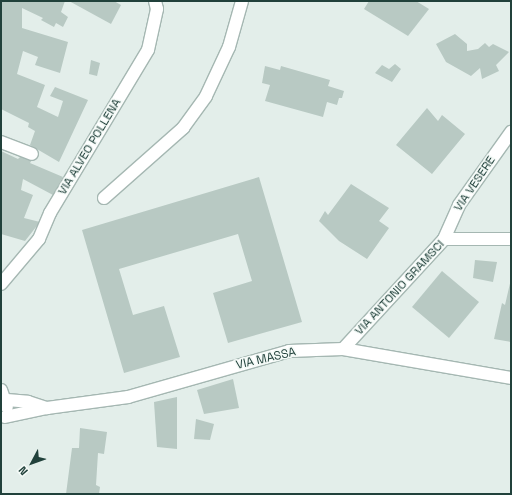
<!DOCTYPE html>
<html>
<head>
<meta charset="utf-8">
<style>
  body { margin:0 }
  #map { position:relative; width:512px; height:495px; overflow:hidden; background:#e3eeea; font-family:"Space Grotesk",sans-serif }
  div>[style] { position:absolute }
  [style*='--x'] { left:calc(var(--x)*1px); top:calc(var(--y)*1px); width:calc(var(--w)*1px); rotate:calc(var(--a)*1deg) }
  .building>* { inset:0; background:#b8c9c3 }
  .roads { filter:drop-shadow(1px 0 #a5b7b2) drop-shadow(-1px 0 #a5b7b2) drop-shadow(0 1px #a5b7b2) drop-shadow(0 -1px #a5b7b2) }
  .street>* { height:12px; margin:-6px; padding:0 6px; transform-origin:6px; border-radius:6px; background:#fff }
  .secondary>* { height:12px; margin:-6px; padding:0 6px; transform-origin:6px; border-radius:6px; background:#fff }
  span { translate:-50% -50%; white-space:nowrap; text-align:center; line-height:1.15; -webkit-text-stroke:3px #f4faf7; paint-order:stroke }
  .street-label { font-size:12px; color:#21413b }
  .frame { position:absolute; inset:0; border:2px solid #21413b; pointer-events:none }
  .north { position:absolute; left:12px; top:443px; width:40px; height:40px; -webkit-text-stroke:3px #f4faf7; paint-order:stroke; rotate:229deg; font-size:11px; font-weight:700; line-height:16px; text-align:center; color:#21413b }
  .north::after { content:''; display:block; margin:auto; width:14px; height:18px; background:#21413b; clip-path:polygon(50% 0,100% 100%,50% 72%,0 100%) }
</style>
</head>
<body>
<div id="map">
  <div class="building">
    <i style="clip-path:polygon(1px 1px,65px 1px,61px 12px,68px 17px,63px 27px,56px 23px,54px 27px,41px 20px,43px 18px,22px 8px,22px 28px,68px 42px,60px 73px,35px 65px,38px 57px,23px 51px,17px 74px,45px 85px,37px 107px,58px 117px,63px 101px,50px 96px,55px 87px,88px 100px,59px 162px,30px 145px,35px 131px,28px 127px,29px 123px,1px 109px)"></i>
    <i style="clip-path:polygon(69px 1px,114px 1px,121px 5px,111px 24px)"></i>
    <i style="clip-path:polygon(369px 1px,416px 1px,429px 9px,408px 36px,364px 9px)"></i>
    <i style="clip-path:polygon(455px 34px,467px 44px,467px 51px,478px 49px,485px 43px,489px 47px,493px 44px,509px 52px,496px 65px,499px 71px,482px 79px,480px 68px,471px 76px,446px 62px,436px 44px)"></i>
    <i style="clip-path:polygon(91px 60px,100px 63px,97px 76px,89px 74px)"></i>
    <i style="clip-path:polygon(395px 64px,401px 69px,392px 82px,375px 73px,382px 65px,389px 69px)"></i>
    <i style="clip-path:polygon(265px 66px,280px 70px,281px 66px,330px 80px,328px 86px,344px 91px,342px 98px,339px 98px,337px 105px,327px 102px,323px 117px,265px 101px,270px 85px,262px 83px)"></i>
    <i style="clip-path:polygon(427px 108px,438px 121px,442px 115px,465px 134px,432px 174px,396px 145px)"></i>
    <i style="clip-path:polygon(1px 151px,18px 159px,22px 155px,32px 160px,30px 163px,63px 177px,53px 195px,23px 179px,21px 190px,33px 195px,24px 218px,40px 222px,25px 241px,1px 234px)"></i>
    <i style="clip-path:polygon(259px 177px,302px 322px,228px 343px,213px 293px,252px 281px,238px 234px,119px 269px,133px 315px,164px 306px,180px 357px,124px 373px,82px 230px)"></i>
    <i style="clip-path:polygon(351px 184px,389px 208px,379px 221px,389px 228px,367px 259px,339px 241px,319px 221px,325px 211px,328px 215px)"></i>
    <i style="clip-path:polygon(475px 260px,497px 262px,493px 282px,473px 278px)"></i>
    <i style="clip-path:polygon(442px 271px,479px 302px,449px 338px,412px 307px)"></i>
    <i style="clip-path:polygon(511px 279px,511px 342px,494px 339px,502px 303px,505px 305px)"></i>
    <i style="clip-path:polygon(233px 379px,239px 408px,204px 414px,197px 390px)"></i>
    <i style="clip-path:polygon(177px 397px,177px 449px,157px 447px,154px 402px)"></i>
    <i style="clip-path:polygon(196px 419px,214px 424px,210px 440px,194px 439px)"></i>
    <i style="clip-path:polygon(80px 428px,107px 432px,104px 454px,98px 453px,96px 485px,100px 487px,99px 494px,66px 494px,72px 448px,79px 448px)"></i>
  </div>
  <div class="roads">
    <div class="street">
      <i style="--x:1;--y:142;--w:33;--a:21"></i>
      <i style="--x:104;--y:198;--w:106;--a:-41.5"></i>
      <i style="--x:183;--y:128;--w:39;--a:-54"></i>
      <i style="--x:206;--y:96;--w:54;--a:-64.9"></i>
      <i style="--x:229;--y:47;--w:48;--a:-74.2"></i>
      <i style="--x:444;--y:239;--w:37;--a:-66"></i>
      <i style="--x:459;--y:205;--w:90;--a:-54.5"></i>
      <i style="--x:1;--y:284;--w:59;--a:-49.8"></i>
      <i style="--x:39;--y:239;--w:28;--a:-67"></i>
      <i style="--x:50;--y:213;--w:190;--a:-59"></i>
      <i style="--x:148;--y:50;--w:42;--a:-77.6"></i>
      <i style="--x:157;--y:9;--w:8;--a:-104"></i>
      <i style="--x:343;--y:349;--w:149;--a:-47.4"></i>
      <i style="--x:444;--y:239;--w:67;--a:0"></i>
    </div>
    <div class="secondary">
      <i style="--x:1;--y:390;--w:18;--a:71"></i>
      <i style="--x:7;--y:400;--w:21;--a:5"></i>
      <i style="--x:28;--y:402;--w:20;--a:18"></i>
      <i style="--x:5;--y:417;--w:43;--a:-12.1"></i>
      <i style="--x:47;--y:408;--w:82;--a:-7.7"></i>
      <i style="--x:128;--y:397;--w:167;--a:-15.9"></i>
      <i style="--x:289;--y:351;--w:54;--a:-2.1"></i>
      <i style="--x:343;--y:349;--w:170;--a:9.8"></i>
    </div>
  </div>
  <div class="street-label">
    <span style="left:90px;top:147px;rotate:-59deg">VIA ALVEO POLLENA</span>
    <span style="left:475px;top:184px;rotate:-56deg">VIA VESERE</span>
    <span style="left:400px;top:288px;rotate:-47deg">VIA ANTONIO GRAMSCI</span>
    <span style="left:266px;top:359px;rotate:-13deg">VIA MASSA</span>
  </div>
  <div class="frame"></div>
  <div class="north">N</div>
</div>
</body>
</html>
